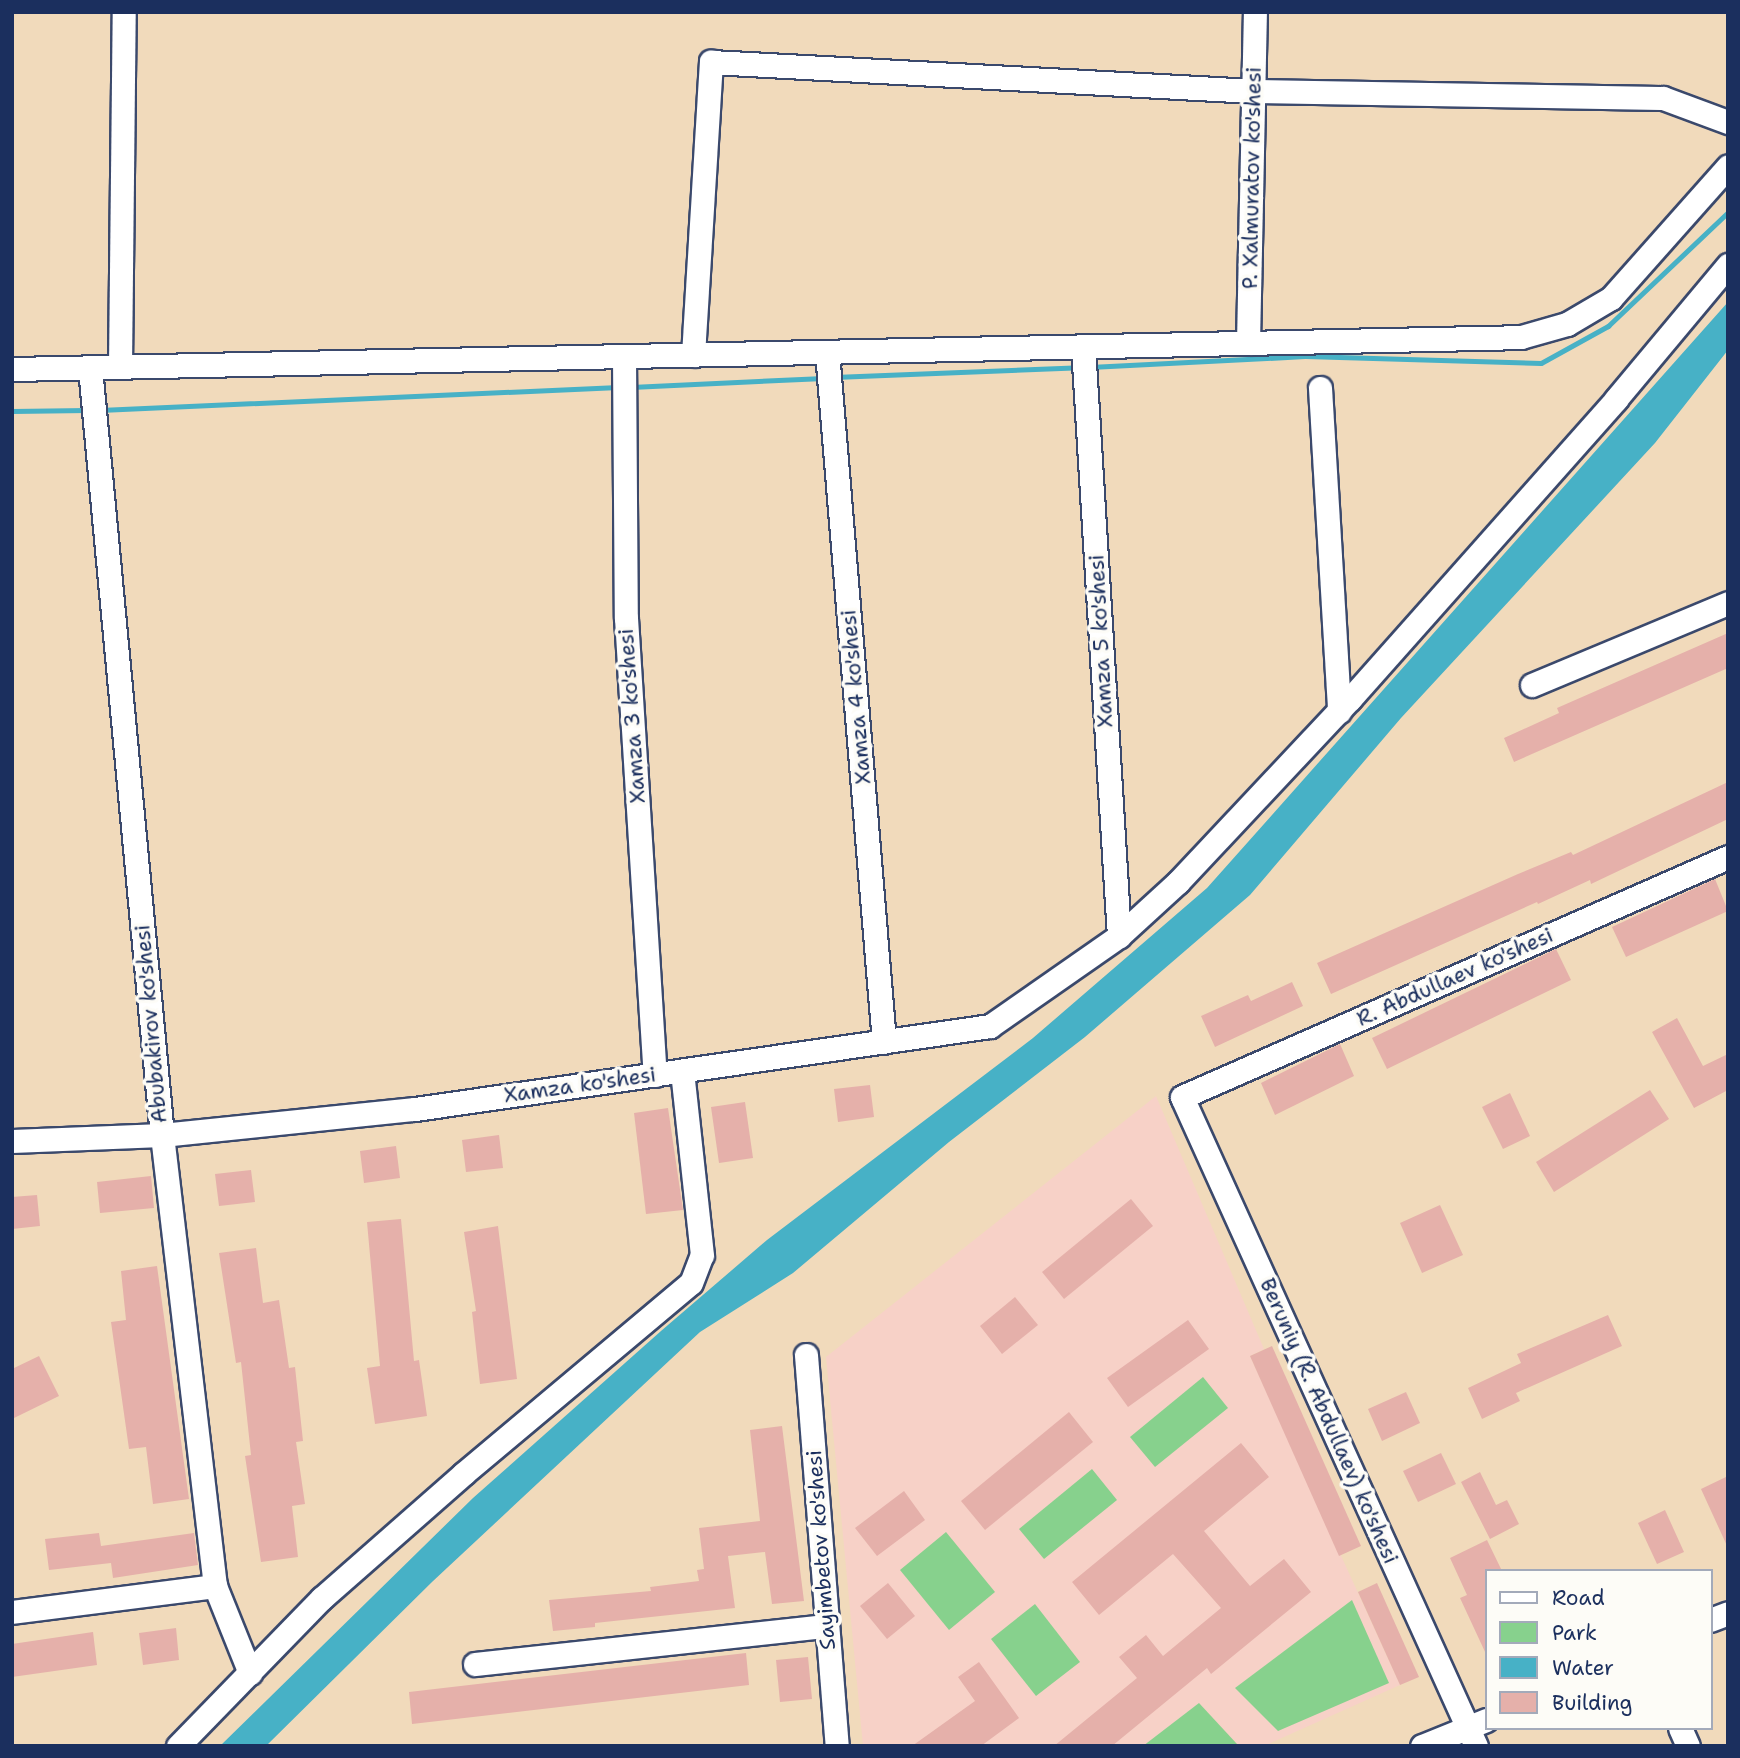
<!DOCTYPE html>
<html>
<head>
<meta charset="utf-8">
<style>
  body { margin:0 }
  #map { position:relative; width:1740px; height:1758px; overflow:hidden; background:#f1dabb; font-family:"Shantell Sans",sans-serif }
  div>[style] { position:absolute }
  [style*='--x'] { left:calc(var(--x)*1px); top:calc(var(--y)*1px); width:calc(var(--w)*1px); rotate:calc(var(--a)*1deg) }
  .built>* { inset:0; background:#f7d1c7 }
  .green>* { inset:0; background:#87d18d }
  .water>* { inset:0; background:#47b1c6 }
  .stream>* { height:5px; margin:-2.5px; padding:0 2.5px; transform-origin:2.5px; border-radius:2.5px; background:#47b1c6 }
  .building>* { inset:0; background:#e5b0aa }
  .roads { filter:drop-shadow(2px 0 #3b496c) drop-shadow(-2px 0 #3b496c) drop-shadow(0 2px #3b496c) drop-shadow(0 -2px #3b496c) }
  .minor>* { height:23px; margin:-11.5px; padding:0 11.5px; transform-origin:11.5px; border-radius:11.5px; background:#fff }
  span { translate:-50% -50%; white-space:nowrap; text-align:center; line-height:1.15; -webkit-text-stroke:7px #fdfcf7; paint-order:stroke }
  .street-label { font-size:21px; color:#1b2f5e }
  .frame { position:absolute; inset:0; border:14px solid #1b2f5e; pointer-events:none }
  .legend { position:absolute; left:1485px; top:1569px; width:228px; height:161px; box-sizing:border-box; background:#fdfcf7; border:2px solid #a3aaba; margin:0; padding:9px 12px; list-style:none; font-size:21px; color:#1b2f5e }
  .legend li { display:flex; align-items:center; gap:14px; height:35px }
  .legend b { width:35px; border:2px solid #a3aaba }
</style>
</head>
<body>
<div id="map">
  <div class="built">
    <i style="clip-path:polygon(1156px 1096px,1264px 1349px,1250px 1356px,1400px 1685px,1264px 1746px,863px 1746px,826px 1357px)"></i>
  </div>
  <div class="green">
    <i style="clip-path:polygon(1203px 1377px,1228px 1408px,1155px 1467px,1130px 1437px)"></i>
    <i style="clip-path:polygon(1092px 1469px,1117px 1500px,1044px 1559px,1019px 1529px)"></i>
    <i style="clip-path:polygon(946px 1532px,995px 1592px,949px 1630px,900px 1570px)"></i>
    <i style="clip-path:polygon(1352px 1600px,1389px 1683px,1278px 1731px,1235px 1688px)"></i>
    <i style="clip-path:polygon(1035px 1604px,1080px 1662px,1036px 1696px,991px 1639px)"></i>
    <i style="clip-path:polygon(1199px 1703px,1237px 1744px,1143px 1746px)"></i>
  </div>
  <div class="water">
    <i style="clip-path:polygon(1728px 302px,1728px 350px,1655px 443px,1401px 718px,1250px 895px,1085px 1037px,949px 1142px,793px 1273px,700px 1332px,432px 1582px,266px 1746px,220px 1746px,473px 1498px,661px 1331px,767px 1240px,1033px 1038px,1207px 888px)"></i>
  </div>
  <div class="stream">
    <i style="--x:1090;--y:367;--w:215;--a:-2.9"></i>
    <i style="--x:1305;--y:356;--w:236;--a:1.7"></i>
    <i style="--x:1541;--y:363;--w:77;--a:-28.9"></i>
    <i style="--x:1608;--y:326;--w:166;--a:-43.5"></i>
    <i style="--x:834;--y:377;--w:246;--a:-2.3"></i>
    <i style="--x:631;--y:387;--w:193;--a:-2.7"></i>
    <i style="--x:100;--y:410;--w:519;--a:-2.54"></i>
    <i style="--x:12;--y:411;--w:75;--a:-0.8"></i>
  </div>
  <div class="building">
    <i style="clip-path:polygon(1728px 633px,1728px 668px,1514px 762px,1504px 738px,1559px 713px,1557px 708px)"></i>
    <i style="clip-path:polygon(1728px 782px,1728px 819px,1591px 884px,1590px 880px,1538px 904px,1537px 902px,1331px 994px,1317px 963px,1518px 874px,1571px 852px,1573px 855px)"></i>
    <i style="clip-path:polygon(1715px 879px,1728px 911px,1626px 957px,1612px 927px)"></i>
    <i style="clip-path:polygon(1556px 949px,1571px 980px,1387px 1069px,1372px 1038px)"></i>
    <i style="clip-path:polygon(1292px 982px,1303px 1006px,1215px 1047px,1201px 1016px,1248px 995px,1251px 1001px)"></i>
    <i style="clip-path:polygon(1677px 1018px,1703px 1066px,1728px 1054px,1728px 1090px,1694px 1108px,1652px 1032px)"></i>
    <i style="clip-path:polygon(1340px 1044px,1354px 1076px,1275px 1115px,1261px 1083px)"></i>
    <i style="clip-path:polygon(870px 1085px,874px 1117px,838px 1122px,834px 1089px)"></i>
    <i style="clip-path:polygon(1650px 1090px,1669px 1119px,1554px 1192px,1536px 1162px)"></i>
    <i style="clip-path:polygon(1510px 1093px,1530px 1136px,1503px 1149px,1482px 1107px)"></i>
    <i style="clip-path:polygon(745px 1102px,753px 1158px,719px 1163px,711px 1107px)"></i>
    <i style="clip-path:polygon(668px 1108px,683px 1210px,646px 1214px,634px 1113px)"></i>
    <i style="clip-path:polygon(499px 1135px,503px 1168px,466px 1172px,462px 1140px)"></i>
    <i style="clip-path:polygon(396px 1146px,400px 1178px,364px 1183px,360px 1151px)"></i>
    <i style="clip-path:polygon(251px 1170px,255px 1202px,219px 1206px,215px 1174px)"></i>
    <i style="clip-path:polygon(151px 1176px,154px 1208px,100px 1213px,97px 1182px)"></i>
    <i style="clip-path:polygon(37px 1195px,40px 1226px,12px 1229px,12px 1197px)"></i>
    <i style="clip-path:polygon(1131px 1199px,1153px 1226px,1064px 1299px,1042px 1272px)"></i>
    <i style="clip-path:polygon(1440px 1205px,1463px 1255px,1422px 1273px,1400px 1223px)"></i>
    <i style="clip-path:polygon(401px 1219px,414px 1361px,419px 1360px,427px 1416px,375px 1424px,367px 1368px,380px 1366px,367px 1222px)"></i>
    <i style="clip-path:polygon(498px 1226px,517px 1379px,480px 1384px,472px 1312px,476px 1311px,464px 1232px)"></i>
    <i style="clip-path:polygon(256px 1248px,263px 1303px,279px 1300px,289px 1368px,295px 1367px,303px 1441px,296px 1442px,305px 1504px,292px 1506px,298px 1557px,261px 1562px,245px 1456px,251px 1455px,241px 1362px,236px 1363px,219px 1253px)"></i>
    <i style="clip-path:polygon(157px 1266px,189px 1499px,153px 1504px,146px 1447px,129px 1449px,111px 1322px,126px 1320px,121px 1271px)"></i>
    <i style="clip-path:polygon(1015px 1297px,1038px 1325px,1002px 1354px,980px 1326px)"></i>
    <i style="clip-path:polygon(1608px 1315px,1622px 1346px,1516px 1393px,1520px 1401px,1482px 1419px,1468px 1388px,1521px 1363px,1517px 1354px)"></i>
    <i style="clip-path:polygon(1188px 1320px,1209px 1349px,1128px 1407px,1107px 1378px)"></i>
    <i style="clip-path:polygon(1272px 1346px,1361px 1546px,1339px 1556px,1250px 1356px)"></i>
    <i style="clip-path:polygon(39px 1356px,59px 1396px,12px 1419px,12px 1369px)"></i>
    <i style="clip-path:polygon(1406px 1392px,1420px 1423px,1382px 1441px,1368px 1409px)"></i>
    <i style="clip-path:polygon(1069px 1412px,1093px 1442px,985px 1530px,961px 1501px)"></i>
    <i style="clip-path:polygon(782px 1426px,804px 1601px,772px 1604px,765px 1552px,728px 1556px,735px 1608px,595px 1623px,595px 1627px,553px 1631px,549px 1600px,651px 1591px,650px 1587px,699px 1581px,697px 1570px,704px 1569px,699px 1528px,760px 1521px,750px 1430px)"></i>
    <i style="clip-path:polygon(1241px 1443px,1269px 1477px,1204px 1531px,1250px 1586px,1284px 1559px,1311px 1592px,1211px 1674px,1207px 1668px,1112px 1746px,1054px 1746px,1137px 1678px,1119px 1657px,1146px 1635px,1163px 1656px,1221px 1608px,1173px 1554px,1099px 1615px,1072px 1582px)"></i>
    <i style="clip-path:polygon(1441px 1453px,1456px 1484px,1418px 1502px,1403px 1471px)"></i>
    <i style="clip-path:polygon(1480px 1472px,1496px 1505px,1507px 1500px,1519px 1524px,1490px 1539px,1461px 1482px)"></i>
    <i style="clip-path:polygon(1728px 1476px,1728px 1548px,1701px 1489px)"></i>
    <i style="clip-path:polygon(904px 1491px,925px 1520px,877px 1556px,855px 1528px)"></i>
    <i style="clip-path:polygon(1665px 1510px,1684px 1552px,1657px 1564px,1638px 1523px)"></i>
    <i style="clip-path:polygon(99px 1533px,101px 1546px,194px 1533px,198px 1565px,113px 1578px,111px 1563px,49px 1570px,45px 1539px)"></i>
    <i style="clip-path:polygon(1487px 1540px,1502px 1571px,1486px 1571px,1486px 1654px,1460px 1598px,1467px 1595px,1450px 1558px)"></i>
    <i style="clip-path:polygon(888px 1583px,915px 1616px,887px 1639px,860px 1606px)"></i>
    <i style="clip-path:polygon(1377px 1583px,1419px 1677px,1400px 1685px,1358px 1592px)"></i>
    <i style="clip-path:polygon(176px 1628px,179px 1660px,143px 1665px,139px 1633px)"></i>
    <i style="clip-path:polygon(93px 1632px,97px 1665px,12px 1677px,12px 1644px)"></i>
    <i style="clip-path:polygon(746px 1653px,749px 1685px,412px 1724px,409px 1692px)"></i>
    <i style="clip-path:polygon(808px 1657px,812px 1699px,780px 1702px,776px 1660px)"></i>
    <i style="clip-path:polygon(979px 1662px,1019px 1718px,981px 1746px,912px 1746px,975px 1701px,958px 1677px)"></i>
  </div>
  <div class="roads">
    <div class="minor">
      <i style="--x:1248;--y:343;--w:331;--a:-88.8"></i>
      <i style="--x:1083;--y:346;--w:591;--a:86.51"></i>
      <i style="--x:827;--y:352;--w:692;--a:85.28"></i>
      <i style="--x:693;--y:355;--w:294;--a:-86.5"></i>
      <i style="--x:711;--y:62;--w:543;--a:3.06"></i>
      <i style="--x:1253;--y:91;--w:410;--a:1"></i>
      <i style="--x:1663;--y:98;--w:69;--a:20.3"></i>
      <i style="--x:624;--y:356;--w:262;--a:89.6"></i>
      <i style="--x:626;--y:618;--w:458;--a:86.4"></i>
      <i style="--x:120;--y:367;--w:355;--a:-89.4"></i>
      <i style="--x:90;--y:368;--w:770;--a:84.64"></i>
      <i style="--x:162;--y:1135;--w:454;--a:83.3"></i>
      <i style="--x:215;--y:1586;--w:94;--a:68.1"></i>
      <i style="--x:12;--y:369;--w:1509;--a:-1.21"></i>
      <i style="--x:1521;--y:337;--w:48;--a:-15.8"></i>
      <i style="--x:1567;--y:324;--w:51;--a:-30.6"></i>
      <i style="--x:1611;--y:298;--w:176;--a:-48.4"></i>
      <i style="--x:1320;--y:388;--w:324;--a:86.6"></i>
      <i style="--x:1532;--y:685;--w:212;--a:-22.7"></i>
      <i style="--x:12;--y:1141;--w:150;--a:-2.3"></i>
      <i style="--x:162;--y:1135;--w:254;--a:-5.9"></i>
      <i style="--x:415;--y:1109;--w:581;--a:-8.21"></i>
      <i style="--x:990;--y:1026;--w:157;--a:-34.9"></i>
      <i style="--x:1119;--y:936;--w:80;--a:-42.5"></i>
      <i style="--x:1178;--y:882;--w:251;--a:-46.8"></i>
      <i style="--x:1350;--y:699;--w:401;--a:-48.4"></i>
      <i style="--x:1616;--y:399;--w:175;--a:-50.1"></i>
      <i style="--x:806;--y:1355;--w:392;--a:85.5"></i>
      <i style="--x:12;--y:1612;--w:205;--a:-7.3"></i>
      <i style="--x:1710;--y:1620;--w:19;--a:-21"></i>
      <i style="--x:475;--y:1664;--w:353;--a:-6.2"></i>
      <i style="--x:1680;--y:1728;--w:20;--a:66"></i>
      <i style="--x:178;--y:1746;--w:206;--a:-45.8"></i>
      <i style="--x:322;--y:1598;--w:188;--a:-41.3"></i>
      <i style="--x:463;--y:1474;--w:297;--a:-40"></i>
      <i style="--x:691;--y:1283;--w:30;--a:-69"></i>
      <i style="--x:702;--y:1255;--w:185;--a:-96.2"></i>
      <i style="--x:1422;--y:1746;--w:69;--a:-22.1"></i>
      <i style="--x:1476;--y:1746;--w:712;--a:-114.37"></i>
      <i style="--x:1182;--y:1097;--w:596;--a:-23.73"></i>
    </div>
  </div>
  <div class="street-label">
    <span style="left:1252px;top:178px;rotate:-89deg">P. Xalmuratov ko'shesi</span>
    <span style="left:1101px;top:641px;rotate:-93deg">Xamza 5 ko'shesi</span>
    <span style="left:856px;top:697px;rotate:-95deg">Xamza 4 ko'shesi</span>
    <span style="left:632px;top:716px;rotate:-94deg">Xamza 3 ko'shesi</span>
    <span style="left:1455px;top:977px;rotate:-24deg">R. Abdullaev ko'shesi</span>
    <span style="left:151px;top:1024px;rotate:-95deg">Abubakirov ko'shesi</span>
    <span style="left:580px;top:1085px;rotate:-8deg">Xamza ko'shesi</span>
    <span style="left:1329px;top:1421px;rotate:66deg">Beruniy (R. Abdullaev) ko'shesi</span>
    <span style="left:821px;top:1550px;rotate:-94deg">Sayimbetov ko'shesi</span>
  </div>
  <div class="frame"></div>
  <ul class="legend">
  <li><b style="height:9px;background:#fff"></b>Road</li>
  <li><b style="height:19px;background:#87d18d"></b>Park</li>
  <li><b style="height:19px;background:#47b1c6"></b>Water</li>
  <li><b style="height:19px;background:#e5b0aa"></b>Building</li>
  </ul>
</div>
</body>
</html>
